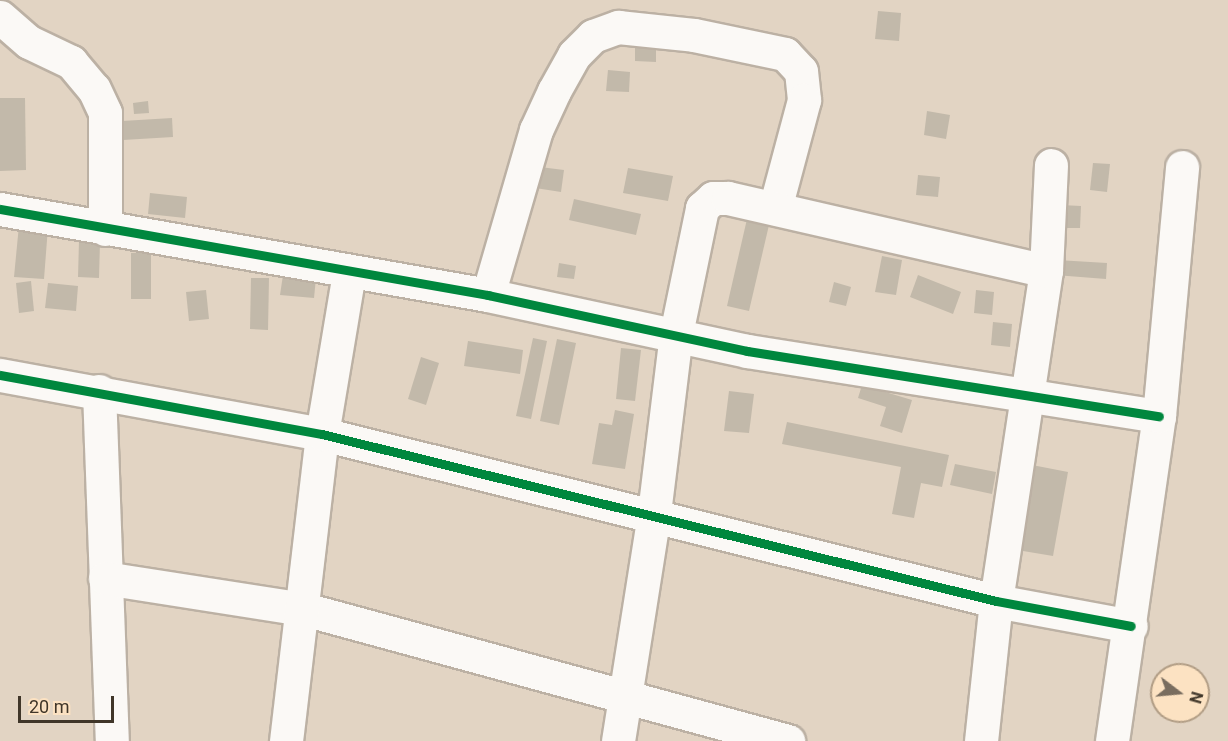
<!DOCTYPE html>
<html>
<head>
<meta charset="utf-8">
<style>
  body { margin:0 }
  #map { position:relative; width:1228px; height:741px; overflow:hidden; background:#e2d4c3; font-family:Roboto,sans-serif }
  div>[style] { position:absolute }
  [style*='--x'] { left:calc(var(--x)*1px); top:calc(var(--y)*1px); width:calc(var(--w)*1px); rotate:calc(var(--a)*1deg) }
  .building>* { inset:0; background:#c2b9aa }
  .roads { filter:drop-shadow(2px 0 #bcb1a4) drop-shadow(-2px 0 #bcb1a4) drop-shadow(0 2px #bcb1a4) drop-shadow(0 -2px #bcb1a4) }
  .minor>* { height:33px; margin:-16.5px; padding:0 16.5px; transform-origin:16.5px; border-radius:16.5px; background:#fbf9f6 }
  .cycleway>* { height:9px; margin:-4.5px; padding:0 4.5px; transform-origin:4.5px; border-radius:4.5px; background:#00873e }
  span { translate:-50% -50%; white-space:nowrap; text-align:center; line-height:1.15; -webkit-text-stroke:4.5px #fce2c2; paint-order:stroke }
  .north { position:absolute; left:1150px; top:663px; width:60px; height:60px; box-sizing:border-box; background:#fce2c2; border:2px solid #b19d85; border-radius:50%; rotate:106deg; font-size:16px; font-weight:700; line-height:24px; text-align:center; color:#403629 }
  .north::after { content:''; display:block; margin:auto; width:21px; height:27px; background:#796d5f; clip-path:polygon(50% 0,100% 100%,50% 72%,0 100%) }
  .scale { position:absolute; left:18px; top:696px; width:96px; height:27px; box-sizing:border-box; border:3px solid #403629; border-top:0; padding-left:8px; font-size:18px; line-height:21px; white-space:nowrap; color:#403629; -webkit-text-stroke:4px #fce2c2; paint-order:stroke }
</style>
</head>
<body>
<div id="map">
  <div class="building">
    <i style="clip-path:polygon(878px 11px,901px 13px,899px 41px,875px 39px)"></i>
    <i style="clip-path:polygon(635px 37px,656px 37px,656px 62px,635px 61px)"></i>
    <i style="clip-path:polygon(608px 70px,630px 72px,629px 92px,606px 91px)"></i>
    <i style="clip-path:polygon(0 98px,25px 98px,26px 170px,0 171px)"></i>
    <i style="clip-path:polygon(148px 101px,149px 113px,134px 114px,133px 103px)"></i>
    <i style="clip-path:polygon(927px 111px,950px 115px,946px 139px,924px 135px)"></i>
    <i style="clip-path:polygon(172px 118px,173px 137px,123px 140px,122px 121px)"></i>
    <i style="clip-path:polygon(1093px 163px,1110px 164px,1107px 192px,1090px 190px)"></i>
    <i style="clip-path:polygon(532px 166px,564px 170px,561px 192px,529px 187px)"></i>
    <i style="clip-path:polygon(628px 168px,673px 176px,668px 201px,623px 193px)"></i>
    <i style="clip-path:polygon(918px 175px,940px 177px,938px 197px,916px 195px)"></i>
    <i style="clip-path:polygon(150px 193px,187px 197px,185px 218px,148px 214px)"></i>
    <i style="clip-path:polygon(574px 199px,641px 214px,636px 235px,569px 220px)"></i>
    <i style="clip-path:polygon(1061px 205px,1081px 206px,1080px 228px,1060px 228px)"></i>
    <i style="clip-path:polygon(747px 219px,769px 225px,749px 311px,727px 306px)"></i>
    <i style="clip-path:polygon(19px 225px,48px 227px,44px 279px,14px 277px)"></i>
    <i style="clip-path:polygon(79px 241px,100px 242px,99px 278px,78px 277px)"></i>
    <i style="clip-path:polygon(151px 252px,151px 299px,131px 299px,131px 253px)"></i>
    <i style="clip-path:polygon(882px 256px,902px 260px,896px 295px,875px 292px)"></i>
    <i style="clip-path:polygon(1057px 260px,1107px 263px,1106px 279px,1055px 275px)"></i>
    <i style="clip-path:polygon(559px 263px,576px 266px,574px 279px,557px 277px)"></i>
    <i style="clip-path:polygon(283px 275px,316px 278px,314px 298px,280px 295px)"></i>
    <i style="clip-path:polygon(918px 275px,961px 292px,953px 314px,910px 297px)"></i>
    <i style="clip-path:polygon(251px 278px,269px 278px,268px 330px,250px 329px)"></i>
    <i style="clip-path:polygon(31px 281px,34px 311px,19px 313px,16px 283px)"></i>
    <i style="clip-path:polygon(834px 282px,851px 287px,846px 306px,829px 302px)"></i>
    <i style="clip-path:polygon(48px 283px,78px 286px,76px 311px,45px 308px)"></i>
    <i style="clip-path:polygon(206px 290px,209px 319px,189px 321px,186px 292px)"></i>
    <i style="clip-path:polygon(976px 290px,994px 292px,992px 315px,974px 313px)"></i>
    <i style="clip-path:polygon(993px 322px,1012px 324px,1010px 347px,991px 345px)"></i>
    <i style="clip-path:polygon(533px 338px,547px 341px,531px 419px,516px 416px)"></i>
    <i style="clip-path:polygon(557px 339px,576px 343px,559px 425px,540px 421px)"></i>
    <i style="clip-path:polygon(468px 341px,523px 350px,520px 374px,464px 366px)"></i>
    <i style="clip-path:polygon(621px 348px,641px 350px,635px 401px,616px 399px)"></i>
    <i style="clip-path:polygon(421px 357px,439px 363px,426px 405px,408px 399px)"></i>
    <i style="clip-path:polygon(862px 385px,912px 400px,902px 433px,880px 426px,886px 407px,858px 398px)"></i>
    <i style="clip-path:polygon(729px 391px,754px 394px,749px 433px,724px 431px)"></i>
    <i style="clip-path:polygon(615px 410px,634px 414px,625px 469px,592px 464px,599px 423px,612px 425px)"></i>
    <i style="clip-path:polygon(787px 422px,949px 455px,942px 487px,921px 483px,914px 518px,892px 514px,901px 467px,782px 444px)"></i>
    <i style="clip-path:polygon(955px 464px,996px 472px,992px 494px,950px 485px)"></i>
    <i style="clip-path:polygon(1032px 465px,1068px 472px,1053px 556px,1017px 550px)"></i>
  </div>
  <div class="roads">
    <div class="minor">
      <i style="--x:0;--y:17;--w:38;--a:41"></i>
      <i style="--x:29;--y:42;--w:47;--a:25.5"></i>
      <i style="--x:71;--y:62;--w:35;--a:50"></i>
      <i style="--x:94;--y:89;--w:26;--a:65"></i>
      <i style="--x:105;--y:113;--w:116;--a:90"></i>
      <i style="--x:0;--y:209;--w:496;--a:10"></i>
      <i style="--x:488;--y:295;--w:265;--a:12.2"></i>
      <i style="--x:747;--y:351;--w:417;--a:9"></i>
      <i style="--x:488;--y:295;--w:172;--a:-73.8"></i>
      <i style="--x:536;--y:130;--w:43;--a:-65.2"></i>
      <i style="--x:554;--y:91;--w:41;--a:-60.9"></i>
      <i style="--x:574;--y:55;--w:27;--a:-45"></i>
      <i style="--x:593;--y:36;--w:27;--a:-20"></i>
      <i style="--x:618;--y:27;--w:76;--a:6"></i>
      <i style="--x:694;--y:35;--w:93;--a:11.8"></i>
      <i style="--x:785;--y:54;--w:23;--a:47"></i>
      <i style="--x:801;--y:71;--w:29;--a:84"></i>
      <i style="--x:804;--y:100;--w:112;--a:105"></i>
      <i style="--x:0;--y:375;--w:327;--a:10.4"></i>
      <i style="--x:322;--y:434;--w:694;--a:13.92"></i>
      <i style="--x:996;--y:601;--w:137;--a:10.5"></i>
      <i style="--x:99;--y:391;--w:350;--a:87.9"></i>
      <i style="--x:105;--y:578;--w:201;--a:8.9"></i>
      <i style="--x:304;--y:609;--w:502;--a:15.26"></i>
      <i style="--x:286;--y:741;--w:309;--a:-83.3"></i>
      <i style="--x:322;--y:434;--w:164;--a:-80.5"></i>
      <i style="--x:618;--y:741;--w:231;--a:-81"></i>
      <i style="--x:654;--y:513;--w:180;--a:-83"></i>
      <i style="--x:676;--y:334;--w:129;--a:-78.3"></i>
      <i style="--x:702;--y:208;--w:15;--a:-42"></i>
      <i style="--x:713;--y:198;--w:15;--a:0"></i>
      <i style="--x:728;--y:198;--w:326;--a:12.9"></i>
      <i style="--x:981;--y:741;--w:141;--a:-83.9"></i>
      <i style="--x:996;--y:601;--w:334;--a:-81.4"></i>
      <i style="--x:1046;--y:271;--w:106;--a:-87.3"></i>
      <i style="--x:1112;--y:741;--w:328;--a:-81.8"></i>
      <i style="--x:1159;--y:416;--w:250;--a:-84.7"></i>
    </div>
  </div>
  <div class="cycleway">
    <i style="--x:0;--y:209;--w:496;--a:10"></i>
    <i style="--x:488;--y:295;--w:265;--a:12.2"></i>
    <i style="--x:747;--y:351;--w:417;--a:9"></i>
    <i style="--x:0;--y:375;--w:327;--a:10.4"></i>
    <i style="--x:322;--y:434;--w:694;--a:13.92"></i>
    <i style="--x:996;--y:601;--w:137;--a:10.5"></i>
  </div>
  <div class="north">N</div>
  <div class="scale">20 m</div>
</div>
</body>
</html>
